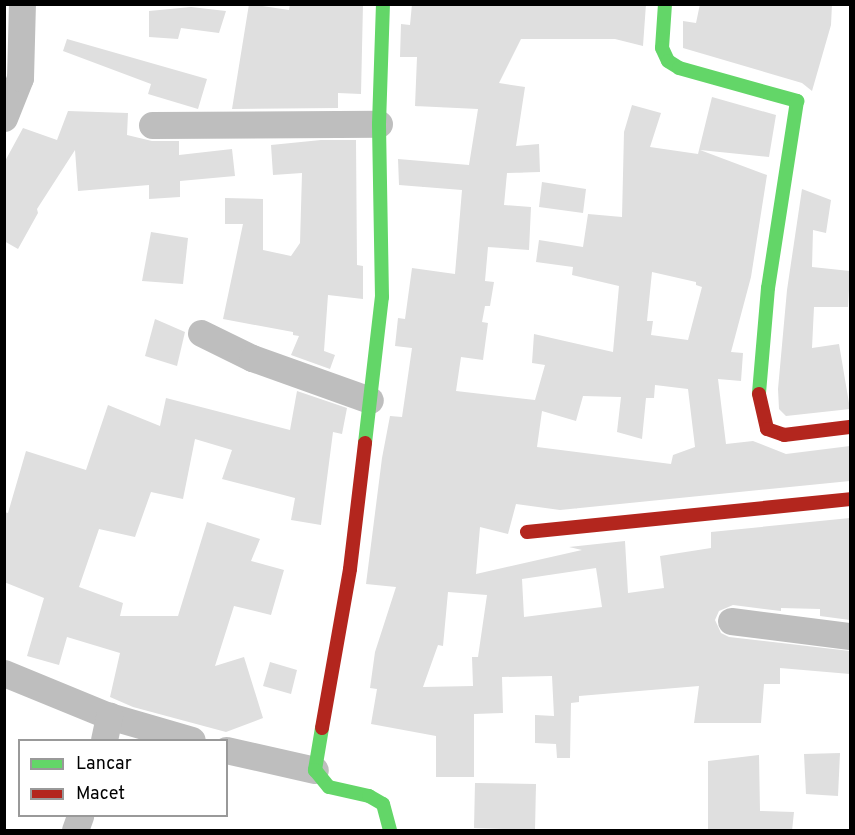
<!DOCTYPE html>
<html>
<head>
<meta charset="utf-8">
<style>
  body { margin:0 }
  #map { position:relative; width:855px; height:835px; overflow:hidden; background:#fff; font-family:Overpass,sans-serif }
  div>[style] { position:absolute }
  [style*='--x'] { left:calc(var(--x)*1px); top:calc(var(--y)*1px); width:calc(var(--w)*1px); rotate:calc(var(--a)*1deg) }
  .building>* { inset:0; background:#dfdfdf }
  .street>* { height:27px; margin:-13.5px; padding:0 13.5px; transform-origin:13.5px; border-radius:13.5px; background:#bebebe }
  .fast>* { height:14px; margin:-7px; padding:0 7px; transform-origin:7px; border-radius:7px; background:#63d668 }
  .jam>* { height:14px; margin:-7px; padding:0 7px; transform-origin:7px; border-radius:7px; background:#b3261e }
  span { translate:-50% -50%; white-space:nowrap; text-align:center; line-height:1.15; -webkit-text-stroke:6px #fff; paint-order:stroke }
  .frame { position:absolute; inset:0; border:6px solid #000; pointer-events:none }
  .legend { position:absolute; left:18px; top:739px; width:210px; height:78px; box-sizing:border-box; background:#fff; border:2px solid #999; margin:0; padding:8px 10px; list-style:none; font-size:18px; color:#000 }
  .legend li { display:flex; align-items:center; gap:12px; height:30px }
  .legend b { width:30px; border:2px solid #999 }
</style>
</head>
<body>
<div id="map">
  <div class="building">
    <i style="clip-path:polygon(249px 4px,289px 10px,290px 4px,363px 4px,361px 94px,338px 93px,338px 108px,232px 109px)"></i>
    <i style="clip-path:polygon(evenodd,412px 4px,646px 4px,643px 46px,615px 39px,521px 39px,499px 83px,525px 87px,516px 146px,539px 144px,540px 172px,507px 173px,504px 205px,531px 207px,529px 250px,488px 247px,485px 281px,494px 282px,490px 306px,485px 306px,482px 322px,488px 323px,483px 360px,461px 357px,456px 391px,535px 400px,545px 365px,532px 363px,534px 334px,613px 352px,619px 286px,572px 275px,573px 267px,536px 262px,539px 240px,583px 247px,588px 214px,622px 217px,624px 132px,632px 105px,661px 113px,650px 147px,698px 154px,712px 97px,776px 115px,769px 157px,700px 150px,767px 175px,751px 277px,731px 352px,743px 353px,741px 381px,718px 379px,726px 444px,753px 441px,786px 454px,850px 446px,850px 481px,560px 510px,516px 504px,508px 534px,480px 527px,476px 574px,582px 550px,569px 547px,625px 541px,628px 593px,664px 588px,660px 556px,711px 548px,711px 532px,850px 518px,850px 620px,820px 616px,820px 609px,781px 608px,781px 611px,733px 605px,719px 611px,715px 620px,721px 633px,729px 637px,850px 651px,850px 674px,780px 668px,780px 684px,764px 684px,761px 723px,694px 723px,699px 686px,579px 696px,579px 702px,571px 703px,570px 758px,557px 758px,556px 744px,535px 743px,535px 715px,554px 716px,552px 676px,502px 677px,503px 713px,474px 714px,474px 777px,436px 777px,436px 736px,371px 724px,377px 689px,370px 688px,375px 652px,396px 587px,366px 584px,382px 458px,390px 416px,402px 417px,412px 348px,395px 346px,398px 318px,405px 319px,412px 268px,455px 274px,462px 190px,399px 185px,398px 159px,469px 165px,478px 109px,415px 106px,417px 57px,400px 57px,401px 24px,410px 25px,412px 4px,652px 272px,696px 282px,696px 285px,702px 287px,688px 340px,651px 335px,653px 321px,647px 321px,652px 272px,412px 4px,655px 385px,688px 389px,695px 447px,673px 455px,671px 464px,537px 447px,542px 411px,576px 421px,583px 396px,621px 397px,617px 432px,642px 439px,646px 398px,654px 398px,655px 385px,412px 4px,596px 568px,602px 607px,524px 617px,522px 579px,596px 568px,412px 4px,448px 592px,487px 595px,478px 657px,472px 657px,473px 686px,423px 687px,438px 645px,443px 646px,448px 592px)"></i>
    <i style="clip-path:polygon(700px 4px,832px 4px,831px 25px,812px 91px,802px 83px,683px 48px,683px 21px,696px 23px)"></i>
    <i style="clip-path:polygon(191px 7px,226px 11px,219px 33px,181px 28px,178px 39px,149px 37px,149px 11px)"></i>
    <i style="clip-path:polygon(67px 39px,207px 79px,198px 109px,148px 94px,151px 84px,63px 51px)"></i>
    <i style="clip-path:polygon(68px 111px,128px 113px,127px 135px,152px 141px,179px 141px,179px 155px,232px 149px,235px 176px,180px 181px,180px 197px,149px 199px,149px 185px,78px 191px,75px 150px,37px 209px,38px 213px,18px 249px,4px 241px,4px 163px,23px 128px,57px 140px)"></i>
    <i style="clip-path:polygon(321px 140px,356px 140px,357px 265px,363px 266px,363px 299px,328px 295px,324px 351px,335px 355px,330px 369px,291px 355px,299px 336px,293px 335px,293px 332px,223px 319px,243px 224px,225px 224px,225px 198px,263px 199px,263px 250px,291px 256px,300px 243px,302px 173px,273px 175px,271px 145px)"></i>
    <i style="clip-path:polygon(542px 182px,586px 189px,583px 213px,539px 207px)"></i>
    <i style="clip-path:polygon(802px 189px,831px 200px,826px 233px,813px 230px,812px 267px,850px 271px,848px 307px,814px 307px,812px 348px,839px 344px,850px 409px,786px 416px,779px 409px,778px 389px,787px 290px)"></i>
    <i style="clip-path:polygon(151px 232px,188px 238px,183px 284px,142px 281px)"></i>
    <i style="clip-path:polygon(155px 319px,185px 332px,177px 366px,145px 356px)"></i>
    <i style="clip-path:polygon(297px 391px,347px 408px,342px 434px,333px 432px,321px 525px,291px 520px,295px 498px,222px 479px,232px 450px,195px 439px,183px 499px,151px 492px,135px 537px,99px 529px,79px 587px,123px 603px,120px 616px,178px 616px,207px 522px,260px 539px,251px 561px,284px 570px,271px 615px,234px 606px,215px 666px,244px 657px,263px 718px,226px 732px,133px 707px,110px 697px,120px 653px,67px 637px,59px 665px,27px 656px,44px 598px,4px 582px,4px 512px,8px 513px,26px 451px,86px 470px,108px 405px,160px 426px,166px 398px,290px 430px)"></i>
    <i style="clip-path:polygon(270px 662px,297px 670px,291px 694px,263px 686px)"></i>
    <i style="clip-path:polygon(840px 753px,838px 796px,806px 794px,804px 754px)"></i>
    <i style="clip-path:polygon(759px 755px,760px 811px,794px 812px,792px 831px,708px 831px,708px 761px)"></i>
    <i style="clip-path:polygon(475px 783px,536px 784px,535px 830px,474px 828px)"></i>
  </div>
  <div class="street">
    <i style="--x:4;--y:118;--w:43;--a:-68.2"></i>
    <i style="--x:20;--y:78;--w:74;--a:-88.5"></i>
    <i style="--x:152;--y:125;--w:227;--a:-0.3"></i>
    <i style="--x:201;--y:333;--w:57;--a:26.1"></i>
    <i style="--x:252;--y:358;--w:125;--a:19.6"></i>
    <i style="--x:731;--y:621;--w:120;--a:7.2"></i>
    <i style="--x:4;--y:673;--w:113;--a:22.3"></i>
    <i style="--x:109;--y:716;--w:86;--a:16.1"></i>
    <i style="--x:104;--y:740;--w:25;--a:-78"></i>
    <i style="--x:226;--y:750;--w:91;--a:12.7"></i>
    <i style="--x:75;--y:830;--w:15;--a:-70"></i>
  </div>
  <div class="fast">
    <i style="--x:665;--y:4;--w:44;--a:93.9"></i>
    <i style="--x:662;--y:48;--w:14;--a:65"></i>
    <i style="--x:668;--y:61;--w:13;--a:32"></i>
    <i style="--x:679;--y:68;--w:123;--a:15.6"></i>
    <i style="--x:797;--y:101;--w:189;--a:98.8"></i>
    <i style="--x:768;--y:288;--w:106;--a:94.9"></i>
    <i style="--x:365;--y:443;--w:147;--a:-83.4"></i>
    <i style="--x:382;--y:297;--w:173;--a:-91"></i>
    <i style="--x:379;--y:124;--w:120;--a:-88.1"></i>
    <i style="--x:322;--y:728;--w:43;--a:99.5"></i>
    <i style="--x:315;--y:770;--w:22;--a:51"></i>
    <i style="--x:329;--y:787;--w:41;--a:12.7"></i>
    <i style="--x:369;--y:796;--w:16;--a:30"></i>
    <i style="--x:383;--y:804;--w:27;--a:75"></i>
  </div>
  <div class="jam">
    <i style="--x:759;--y:394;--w:36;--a:77"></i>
    <i style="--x:767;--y:429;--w:18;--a:19"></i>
    <i style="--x:784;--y:435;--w:66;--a:-6.9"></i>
    <i style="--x:527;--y:532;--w:325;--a:-5.8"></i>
    <i style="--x:322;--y:728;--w:161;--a:-80"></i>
    <i style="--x:350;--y:569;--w:127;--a:-83.2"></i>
  </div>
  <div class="frame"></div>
  <ul class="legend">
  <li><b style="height:8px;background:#63d668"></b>Lancar</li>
  <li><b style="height:8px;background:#b3261e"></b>Macet</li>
  </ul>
</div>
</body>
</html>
